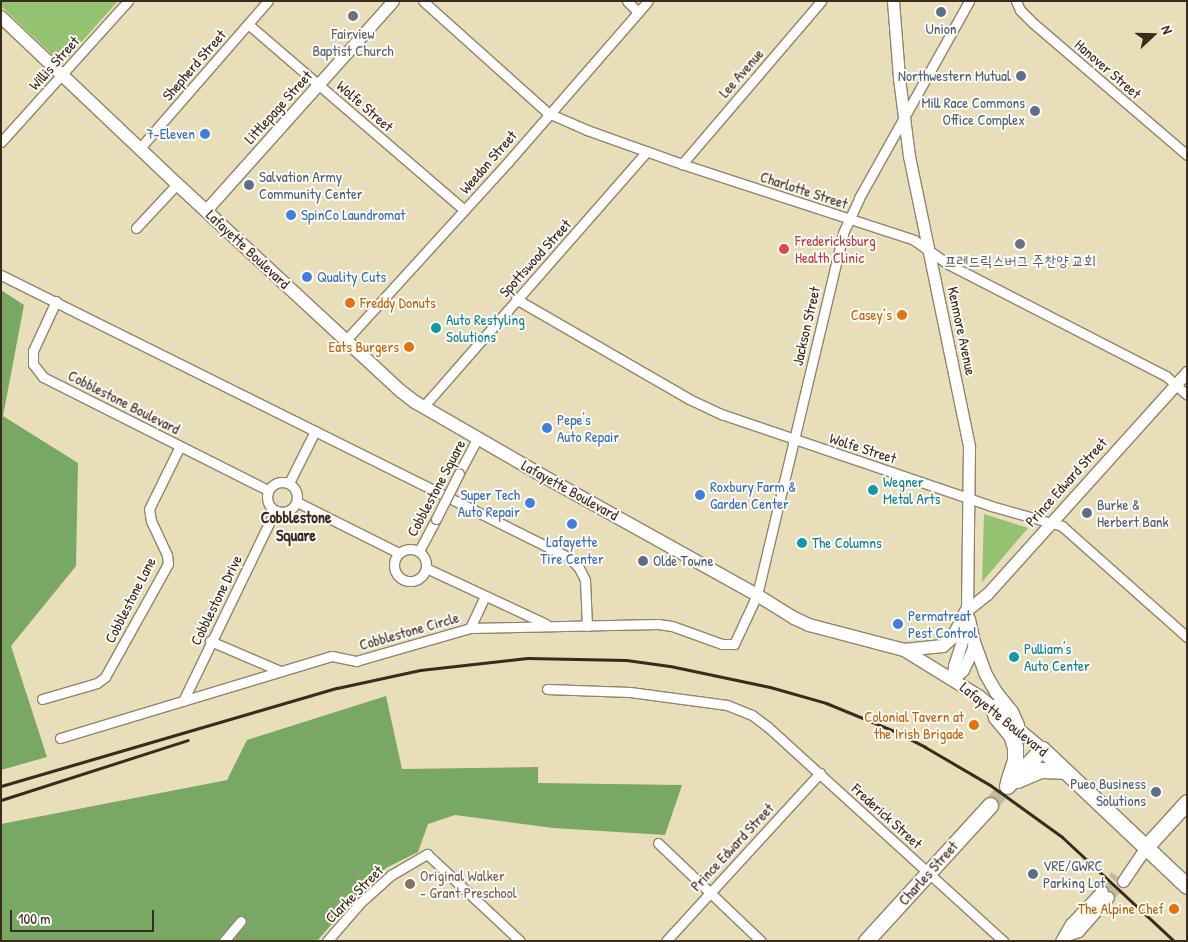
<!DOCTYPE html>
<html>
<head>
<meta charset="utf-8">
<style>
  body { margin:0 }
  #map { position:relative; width:1188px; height:942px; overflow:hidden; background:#e8dfba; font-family:"Patrick Hand","Poor Story",sans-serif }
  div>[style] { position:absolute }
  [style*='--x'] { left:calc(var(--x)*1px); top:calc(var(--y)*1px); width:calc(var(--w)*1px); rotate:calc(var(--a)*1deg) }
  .green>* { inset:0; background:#95c271 }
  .forest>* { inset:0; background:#78a863 }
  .tertiary-tunnel>* { height:11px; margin-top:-5.5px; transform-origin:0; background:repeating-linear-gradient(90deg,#c5bb9b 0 11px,transparent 0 16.5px) }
  .primary-tunnel>* { height:15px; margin-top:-7.5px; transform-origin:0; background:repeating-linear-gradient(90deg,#c5bb9b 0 15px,transparent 0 23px) }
  .roads { filter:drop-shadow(1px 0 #92846c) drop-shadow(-1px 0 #92846c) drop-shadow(0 1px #92846c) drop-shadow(0 -1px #92846c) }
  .minor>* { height:9px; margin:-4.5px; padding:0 4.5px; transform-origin:4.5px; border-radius:4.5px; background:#fff }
  .minor>.ring { margin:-4.5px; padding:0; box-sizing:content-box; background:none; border:9px solid #fff; border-radius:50% }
  .tertiary>* { height:11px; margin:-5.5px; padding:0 5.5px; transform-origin:5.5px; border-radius:5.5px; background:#fff }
  .secondary>* { height:12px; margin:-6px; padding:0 6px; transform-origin:6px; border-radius:6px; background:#fff }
  .primary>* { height:15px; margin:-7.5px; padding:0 7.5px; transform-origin:7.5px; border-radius:7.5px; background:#fff }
  .rail>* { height:3px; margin:-1.5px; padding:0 1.5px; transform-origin:1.5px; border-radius:1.5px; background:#3b2a1e }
  .bridges { filter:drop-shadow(1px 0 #92846c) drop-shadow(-1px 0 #92846c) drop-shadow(0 1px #92846c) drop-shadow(0 -1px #92846c) }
  .minor-bridge>* { height:9px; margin:-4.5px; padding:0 4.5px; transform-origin:4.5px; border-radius:4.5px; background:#fff }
  .dots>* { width:14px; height:14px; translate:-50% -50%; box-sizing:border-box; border:2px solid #fdfcf7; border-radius:50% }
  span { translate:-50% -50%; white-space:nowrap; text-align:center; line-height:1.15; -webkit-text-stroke:4px #fdfcf7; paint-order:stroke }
  .service-label { font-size:15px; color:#4e5e75 }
  .right { translate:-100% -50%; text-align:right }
  .left { translate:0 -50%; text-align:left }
  .worship-label { font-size:15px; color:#5b616d }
  .street-label { font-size:15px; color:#3b2a1e }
  .shop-label { font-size:15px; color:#366cbe }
  .health-label { font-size:15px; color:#be3a42 }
  .food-label { font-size:15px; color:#c56008 }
  .culture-label { font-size:15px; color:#0d838f }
  .education-label { font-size:15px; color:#785e54 }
  .neighbourhood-label { font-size:16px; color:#3b2a1e; font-weight:700 }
  .frame { position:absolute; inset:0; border:2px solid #3b2a1e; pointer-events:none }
  .north { position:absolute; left:1128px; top:10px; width:50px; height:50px; -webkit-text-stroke:4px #fdfcf7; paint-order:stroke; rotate:69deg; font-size:14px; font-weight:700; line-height:20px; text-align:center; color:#3b2a1e }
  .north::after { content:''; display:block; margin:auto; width:18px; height:22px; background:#3b2a1e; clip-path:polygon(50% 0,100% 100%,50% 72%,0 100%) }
  .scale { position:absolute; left:10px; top:910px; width:144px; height:22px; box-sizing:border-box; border:2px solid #3b2a1e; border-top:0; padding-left:6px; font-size:15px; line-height:18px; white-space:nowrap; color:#3b2a1e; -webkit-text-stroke:4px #fdfcf7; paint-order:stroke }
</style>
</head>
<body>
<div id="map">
  <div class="green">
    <i style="clip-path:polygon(1px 1px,118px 1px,62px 64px,1px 6px)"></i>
    <i style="clip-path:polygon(984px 514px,1028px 528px,982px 582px)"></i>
  </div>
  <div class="forest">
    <i style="clip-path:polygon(1px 290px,24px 305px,3px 416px,78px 463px,76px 566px,11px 646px,47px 757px,1px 770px)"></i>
    <i style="clip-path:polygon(386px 696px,402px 769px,538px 767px,538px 783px,682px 785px,665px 835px,553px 828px,455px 815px,428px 824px,418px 852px,386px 868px,353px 900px,317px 941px,1px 941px,1px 824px,227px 780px,247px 740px)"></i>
  </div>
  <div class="tertiary-tunnel">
    <i style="--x:1102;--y:891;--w:21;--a:-49"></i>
    <i style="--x:1108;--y:897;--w:22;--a:-47"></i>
  </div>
  <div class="primary-tunnel">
    <i style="--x:990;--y:805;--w:25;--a:-48"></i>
  </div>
  <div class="roads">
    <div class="minor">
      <i style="--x:423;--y:1;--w:168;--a:41.9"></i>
      <i style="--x:548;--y:113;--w:43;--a:23.6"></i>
      <i style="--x:587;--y:130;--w:101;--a:19.7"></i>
      <i style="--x:682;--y:164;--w:244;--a:18.1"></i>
      <i style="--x:914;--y:240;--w:42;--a:35.2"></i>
      <i style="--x:948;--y:264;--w:245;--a:27.2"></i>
      <i style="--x:1166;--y:376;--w:28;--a:42"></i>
      <i style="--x:627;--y:1;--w:16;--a:45"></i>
      <i style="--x:1016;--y:1;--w:10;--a:66"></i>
      <i style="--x:1020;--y:10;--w:18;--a:45"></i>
      <i style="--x:1033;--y:23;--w:203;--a:40.6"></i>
      <i style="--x:248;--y:24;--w:285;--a:40.7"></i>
      <i style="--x:1;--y:142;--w:190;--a:-48"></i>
      <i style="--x:140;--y:148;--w:195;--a:-49"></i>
      <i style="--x:682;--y:164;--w:214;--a:-49.5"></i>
      <i style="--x:136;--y:228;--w:60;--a:-47"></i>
      <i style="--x:1;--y:275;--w:635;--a:26.44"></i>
      <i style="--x:570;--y:558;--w:13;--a:48"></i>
      <i style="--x:579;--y:568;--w:13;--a:63"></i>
      <i style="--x:585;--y:580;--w:46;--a:87.5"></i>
      <i style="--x:516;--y:299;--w:200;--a:30"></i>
      <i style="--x:689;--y:399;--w:38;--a:25"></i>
      <i style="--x:724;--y:415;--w:282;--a:18.8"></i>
      <i style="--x:991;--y:506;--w:74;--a:15.7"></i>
      <i style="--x:1062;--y:526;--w:167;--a:41.6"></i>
      <i style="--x:56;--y:301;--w:55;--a:114.7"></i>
      <i style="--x:33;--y:351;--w:13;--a:90"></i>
      <i style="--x:33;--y:364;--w:16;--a:52"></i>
      <i style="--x:43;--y:377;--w:252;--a:26.7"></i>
      <i style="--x:346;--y:340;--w:241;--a:-47.7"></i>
      <i style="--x:508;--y:162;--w:213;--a:-49"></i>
      <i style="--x:423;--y:407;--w:340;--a:-48.8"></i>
      <i style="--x:459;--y:473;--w:40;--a:-62"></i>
      <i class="ring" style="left:267px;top:482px;width:21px;height:21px"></i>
      <i style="--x:289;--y:483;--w:58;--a:-63.4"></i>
      <i style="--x:297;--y:502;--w:114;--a:26.6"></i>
      <i class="ring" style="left:394px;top:549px;width:23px;height:23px"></i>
      <i style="--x:419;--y:551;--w:36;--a:-62"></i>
      <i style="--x:426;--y:568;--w:132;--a:25"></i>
      <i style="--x:470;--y:628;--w:35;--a:-65"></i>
      <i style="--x:210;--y:641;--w:76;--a:23.2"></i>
      <i style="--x:547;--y:689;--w:83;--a:2.1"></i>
      <i style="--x:630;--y:692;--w:98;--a:7.6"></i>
      <i style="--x:727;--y:705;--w:27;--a:22"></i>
      <i style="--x:752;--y:715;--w:20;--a:37"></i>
      <i style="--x:768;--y:727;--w:318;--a:42.3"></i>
      <i style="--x:42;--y:699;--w:57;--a:-16.2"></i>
      <i style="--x:97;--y:683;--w:10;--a:-37"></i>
      <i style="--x:105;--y:677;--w:129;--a:-60.9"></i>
      <i style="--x:168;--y:564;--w:9;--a:-96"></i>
      <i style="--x:167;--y:555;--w:38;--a:-115"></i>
      <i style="--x:151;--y:521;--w:12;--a:-99"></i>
      <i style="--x:149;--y:509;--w:70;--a:-63.8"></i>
      <i style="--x:183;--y:701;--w:211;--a:-64.2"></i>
      <i style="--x:60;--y:738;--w:284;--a:-16.8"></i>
      <i style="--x:332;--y:656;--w:25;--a:12"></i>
      <i style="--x:356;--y:661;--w:119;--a:-16.1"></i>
      <i style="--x:470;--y:628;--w:188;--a:-1.2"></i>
      <i style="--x:658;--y:624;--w:14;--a:8"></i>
      <i style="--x:672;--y:626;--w:53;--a:19.8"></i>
      <i style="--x:722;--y:644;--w:12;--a:0"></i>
      <i style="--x:734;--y:644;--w:54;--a:-64.9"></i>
      <i style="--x:757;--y:595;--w:372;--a:-76.6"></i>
      <i style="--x:843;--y:233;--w:38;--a:-65"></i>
      <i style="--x:859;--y:198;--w:226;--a:-60.8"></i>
      <i style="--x:658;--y:843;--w:142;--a:43.6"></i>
      <i style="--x:224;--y:941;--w:26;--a:-50"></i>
      <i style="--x:327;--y:941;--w:50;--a:-49"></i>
      <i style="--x:360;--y:903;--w:42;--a:-42.1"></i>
      <i style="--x:391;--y:875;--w:42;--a:-30.3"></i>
      <i style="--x:427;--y:854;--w:127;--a:43.1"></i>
      <i style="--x:666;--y:941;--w:228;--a:-47.5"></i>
    </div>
    <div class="tertiary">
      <i style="--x:893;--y:1;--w:77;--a:85.5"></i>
      <i style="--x:899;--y:78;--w:79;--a:82.7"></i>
      <i style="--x:909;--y:156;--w:297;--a:78.3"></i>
      <i style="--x:969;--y:447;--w:163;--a:90.7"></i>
      <i style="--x:967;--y:610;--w:25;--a:97"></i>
      <i style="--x:964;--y:635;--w:32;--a:108"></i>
      <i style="--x:954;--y:665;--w:14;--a:94"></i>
      <i style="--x:206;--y:210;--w:280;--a:-48.2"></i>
      <i style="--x:967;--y:610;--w:26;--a:-39"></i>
      <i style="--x:987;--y:594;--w:299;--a:-48"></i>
      <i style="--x:953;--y:679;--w:13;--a:-42"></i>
      <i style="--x:963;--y:670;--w:21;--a:-65"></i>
      <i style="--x:972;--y:651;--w:9;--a:-77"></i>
      <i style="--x:974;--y:642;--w:24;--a:-102"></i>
      <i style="--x:1123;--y:881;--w:41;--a:-55.9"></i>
      <i style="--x:1066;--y:935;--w:13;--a:-18"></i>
      <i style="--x:1078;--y:931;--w:45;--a:-48.6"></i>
      <i style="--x:1061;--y:941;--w:20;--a:-60"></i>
      <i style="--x:1071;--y:924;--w:45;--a:-46.8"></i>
    </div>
    <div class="secondary">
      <i style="--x:1;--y:17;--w:243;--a:43.5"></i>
      <i style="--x:177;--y:184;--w:306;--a:42.8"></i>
      <i style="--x:402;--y:392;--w:16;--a:38"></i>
      <i style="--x:415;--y:402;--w:140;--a:30"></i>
      <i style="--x:536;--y:472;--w:253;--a:29.1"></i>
      <i style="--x:757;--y:595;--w:44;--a:31.9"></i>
      <i style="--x:794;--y:618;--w:17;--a:25"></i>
      <i style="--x:809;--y:625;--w:98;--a:14.7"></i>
      <i style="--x:904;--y:650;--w:89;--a:31.7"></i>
      <i style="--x:980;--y:697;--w:81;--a:40"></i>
      <i style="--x:974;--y:642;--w:33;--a:70"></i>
      <i style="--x:985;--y:673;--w:22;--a:60"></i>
      <i style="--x:996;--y:692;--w:26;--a:51"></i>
      <i style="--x:1012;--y:712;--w:14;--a:65"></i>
      <i style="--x:904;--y:650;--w:39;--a:-6"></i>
      <i style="--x:943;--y:646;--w:13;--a:-42"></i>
      <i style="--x:953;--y:637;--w:30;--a:-63"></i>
    </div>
    <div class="primary">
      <i style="--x:993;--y:707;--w:10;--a:73"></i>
      <i style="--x:996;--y:717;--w:23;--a:50"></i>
      <i style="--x:1011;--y:735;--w:13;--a:72"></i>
      <i style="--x:1015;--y:747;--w:13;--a:90"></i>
      <i style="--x:1015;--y:760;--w:23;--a:108"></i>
      <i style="--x:1017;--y:780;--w:26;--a:-23"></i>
      <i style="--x:1041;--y:770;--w:24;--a:2"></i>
      <i style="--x:1007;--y:786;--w:51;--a:-46.6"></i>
      <i style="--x:1042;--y:749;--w:199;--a:43.4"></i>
      <i style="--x:1146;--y:847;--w:61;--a:-47.7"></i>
      <i style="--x:866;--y:941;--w:184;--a:-47.6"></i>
    </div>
  </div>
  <div class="rail">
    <i style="--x:1;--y:786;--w:350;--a:-16.3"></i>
    <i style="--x:337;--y:688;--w:85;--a:-12.2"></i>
    <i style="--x:420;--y:670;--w:108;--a:-6.4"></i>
    <i style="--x:527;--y:658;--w:99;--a:1.2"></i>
    <i style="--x:626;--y:660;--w:44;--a:7.8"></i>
    <i style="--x:670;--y:666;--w:102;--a:11.9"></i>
    <i style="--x:770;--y:687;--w:58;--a:15.9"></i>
    <i style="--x:826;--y:703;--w:74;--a:22.4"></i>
    <i style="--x:894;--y:731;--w:35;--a:27"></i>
    <i style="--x:925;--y:747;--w:75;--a:30.3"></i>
    <i style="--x:990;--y:785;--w:89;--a:35.8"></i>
    <i style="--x:1062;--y:837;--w:153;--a:42.9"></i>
    <i style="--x:1;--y:800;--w:196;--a:-17.8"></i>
  </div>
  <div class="bridges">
    <div class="minor-bridge">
      <i style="--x:436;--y:519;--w:51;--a:-63.4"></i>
    </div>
  </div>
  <div class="dots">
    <i style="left:941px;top:12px;background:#5c6f8a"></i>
    <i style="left:353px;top:16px;background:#6b7280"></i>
    <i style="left:1021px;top:76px;background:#5c6f8a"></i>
    <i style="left:1035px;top:111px;background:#5c6f8a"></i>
    <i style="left:205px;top:134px;background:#3f7fe0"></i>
    <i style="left:249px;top:185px;background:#5c6f8a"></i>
    <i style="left:291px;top:215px;background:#3f7fe0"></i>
    <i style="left:1020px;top:244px;background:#6b7280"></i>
    <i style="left:784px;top:249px;background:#e0444e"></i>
    <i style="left:307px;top:277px;background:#3f7fe0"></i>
    <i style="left:350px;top:303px;background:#e8710a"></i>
    <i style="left:902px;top:315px;background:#e8710a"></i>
    <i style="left:436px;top:328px;background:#0f9aa8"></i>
    <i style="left:409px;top:347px;background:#e8710a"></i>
    <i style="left:547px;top:428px;background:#3f7fe0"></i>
    <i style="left:873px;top:490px;background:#0f9aa8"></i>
    <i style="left:700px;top:495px;background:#3f7fe0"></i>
    <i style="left:530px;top:503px;background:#3f7fe0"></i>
    <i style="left:1087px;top:513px;background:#5c6f8a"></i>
    <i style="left:572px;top:524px;background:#3f7fe0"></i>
    <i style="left:802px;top:543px;background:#0f9aa8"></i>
    <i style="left:643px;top:561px;background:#5c6f8a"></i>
    <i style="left:898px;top:624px;background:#3f7fe0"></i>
    <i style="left:1014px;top:657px;background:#0f9aa8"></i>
    <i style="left:974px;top:725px;background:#e8710a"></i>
    <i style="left:1156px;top:792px;background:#5c6f8a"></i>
    <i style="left:1033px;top:874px;background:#5c6f8a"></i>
    <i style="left:410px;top:884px;background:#8d6e63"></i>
    <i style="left:1174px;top:909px;background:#e8710a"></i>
  </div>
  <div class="service-label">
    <span style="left:941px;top:29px">Union</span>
    <span class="right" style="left:1011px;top:76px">Northwestern Mutual</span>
    <span class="right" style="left:1025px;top:111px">Mill Race Commons<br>Office Complex</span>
    <span class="left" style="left:259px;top:185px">Salvation Army<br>Community Center</span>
    <span class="left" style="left:1097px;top:513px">Burke &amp;<br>Herbert Bank</span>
    <span class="left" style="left:653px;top:561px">Olde Towne</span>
    <span class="right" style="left:1146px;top:792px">Pueo Business<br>Solutions</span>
    <span class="left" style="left:1043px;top:874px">VRE/GWRC<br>Parking Lot</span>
  </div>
  <div class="worship-label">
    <span style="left:353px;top:42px">Fairview<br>Baptist Church</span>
    <span style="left:1020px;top:261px">프레드릭스버그 주찬양 교회</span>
  </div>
  <div class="street-label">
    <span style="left:54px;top:63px;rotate:-48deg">Willis Street</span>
    <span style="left:194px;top:65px;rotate:-49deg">Shepherd Street</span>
    <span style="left:1108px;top:69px;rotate:41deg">Hanover Street</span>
    <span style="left:741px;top:73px;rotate:-49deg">Lee Avenue</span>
    <span style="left:365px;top:106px;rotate:41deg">Wolfe Street</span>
    <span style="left:278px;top:107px;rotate:-48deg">Littlepage Street</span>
    <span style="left:488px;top:162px;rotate:-49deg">Weedon Street</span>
    <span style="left:804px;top:190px;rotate:18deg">Charlotte Street</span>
    <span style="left:248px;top:249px;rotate:43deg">Lafayette Boulevard</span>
    <span style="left:535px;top:258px;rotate:-48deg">Spottswood Street</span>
    <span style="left:806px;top:326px;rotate:-77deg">Jackson Street</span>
    <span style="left:962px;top:331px;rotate:78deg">Kenmore Avenue</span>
    <span style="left:124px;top:402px;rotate:27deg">Cobblestone Boulevard</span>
    <span style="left:863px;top:448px;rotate:18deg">Wolfe Street</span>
    <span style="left:1066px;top:482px;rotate:-48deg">Prince Edward Street</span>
    <span style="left:436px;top:488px;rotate:-62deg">Cobblestone Square</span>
    <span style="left:570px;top:490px;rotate:29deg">Lafayette Boulevard</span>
    <span style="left:130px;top:600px;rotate:-63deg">Cobblestone Lane</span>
    <span style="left:216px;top:600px;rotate:-64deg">Cobblestone Drive</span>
    <span style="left:409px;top:631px;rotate:-16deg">Cobblestone Circle</span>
    <span style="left:1004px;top:719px;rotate:39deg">Lafayette Boulevard</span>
    <span style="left:887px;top:816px;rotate:42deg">Frederick Street</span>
    <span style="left:732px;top:847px;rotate:-47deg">Prince Edward Street</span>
    <span style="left:928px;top:873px;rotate:-48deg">Charles Street</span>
    <span style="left:354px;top:894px;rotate:-45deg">Clarke Street</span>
  </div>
  <div class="shop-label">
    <span class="right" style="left:195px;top:134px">7-Eleven</span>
    <span class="left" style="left:301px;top:215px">SpinCo Laundromat</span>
    <span class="left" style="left:317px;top:277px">Quality Cuts</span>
    <span class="left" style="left:557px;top:428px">Pepe's<br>Auto Repair</span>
    <span class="left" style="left:710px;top:495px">Roxbury Farm &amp;<br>Garden Center</span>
    <span class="right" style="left:520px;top:503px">Super Tech<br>Auto Repair</span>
    <span style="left:572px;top:550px">Lafayette<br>Tire Center</span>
    <span class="left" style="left:908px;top:624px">Permatreat<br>Pest Control</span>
  </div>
  <div class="health-label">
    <span class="left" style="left:795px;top:249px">Fredericksburg<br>Health Clinic</span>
  </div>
  <div class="food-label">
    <span class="left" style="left:360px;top:303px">Freddy Donuts</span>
    <span class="right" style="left:892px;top:315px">Casey’s</span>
    <span class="right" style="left:399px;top:347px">Eats Burgers</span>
    <span class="right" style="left:964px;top:725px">Colonial Tavern at<br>the Irish Brigade</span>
    <span class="right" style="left:1164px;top:909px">The Alpine Chef</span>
  </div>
  <div class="culture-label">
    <span class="left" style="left:446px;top:328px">Auto Restyling<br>Solutions</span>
    <span class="left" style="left:883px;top:490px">Wegner<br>Metal Arts</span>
    <span class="left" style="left:812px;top:543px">The Columns</span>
    <span class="left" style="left:1024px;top:657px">Pulliam's<br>Auto Center</span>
  </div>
  <div class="education-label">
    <span class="left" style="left:420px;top:884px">Original Walker<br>- Grant Preschool</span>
  </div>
  <div class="neighbourhood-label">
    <span style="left:296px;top:526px">Cobblestone<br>Square</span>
  </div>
  <div class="frame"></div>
  <div class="north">N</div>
  <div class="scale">100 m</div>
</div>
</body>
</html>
